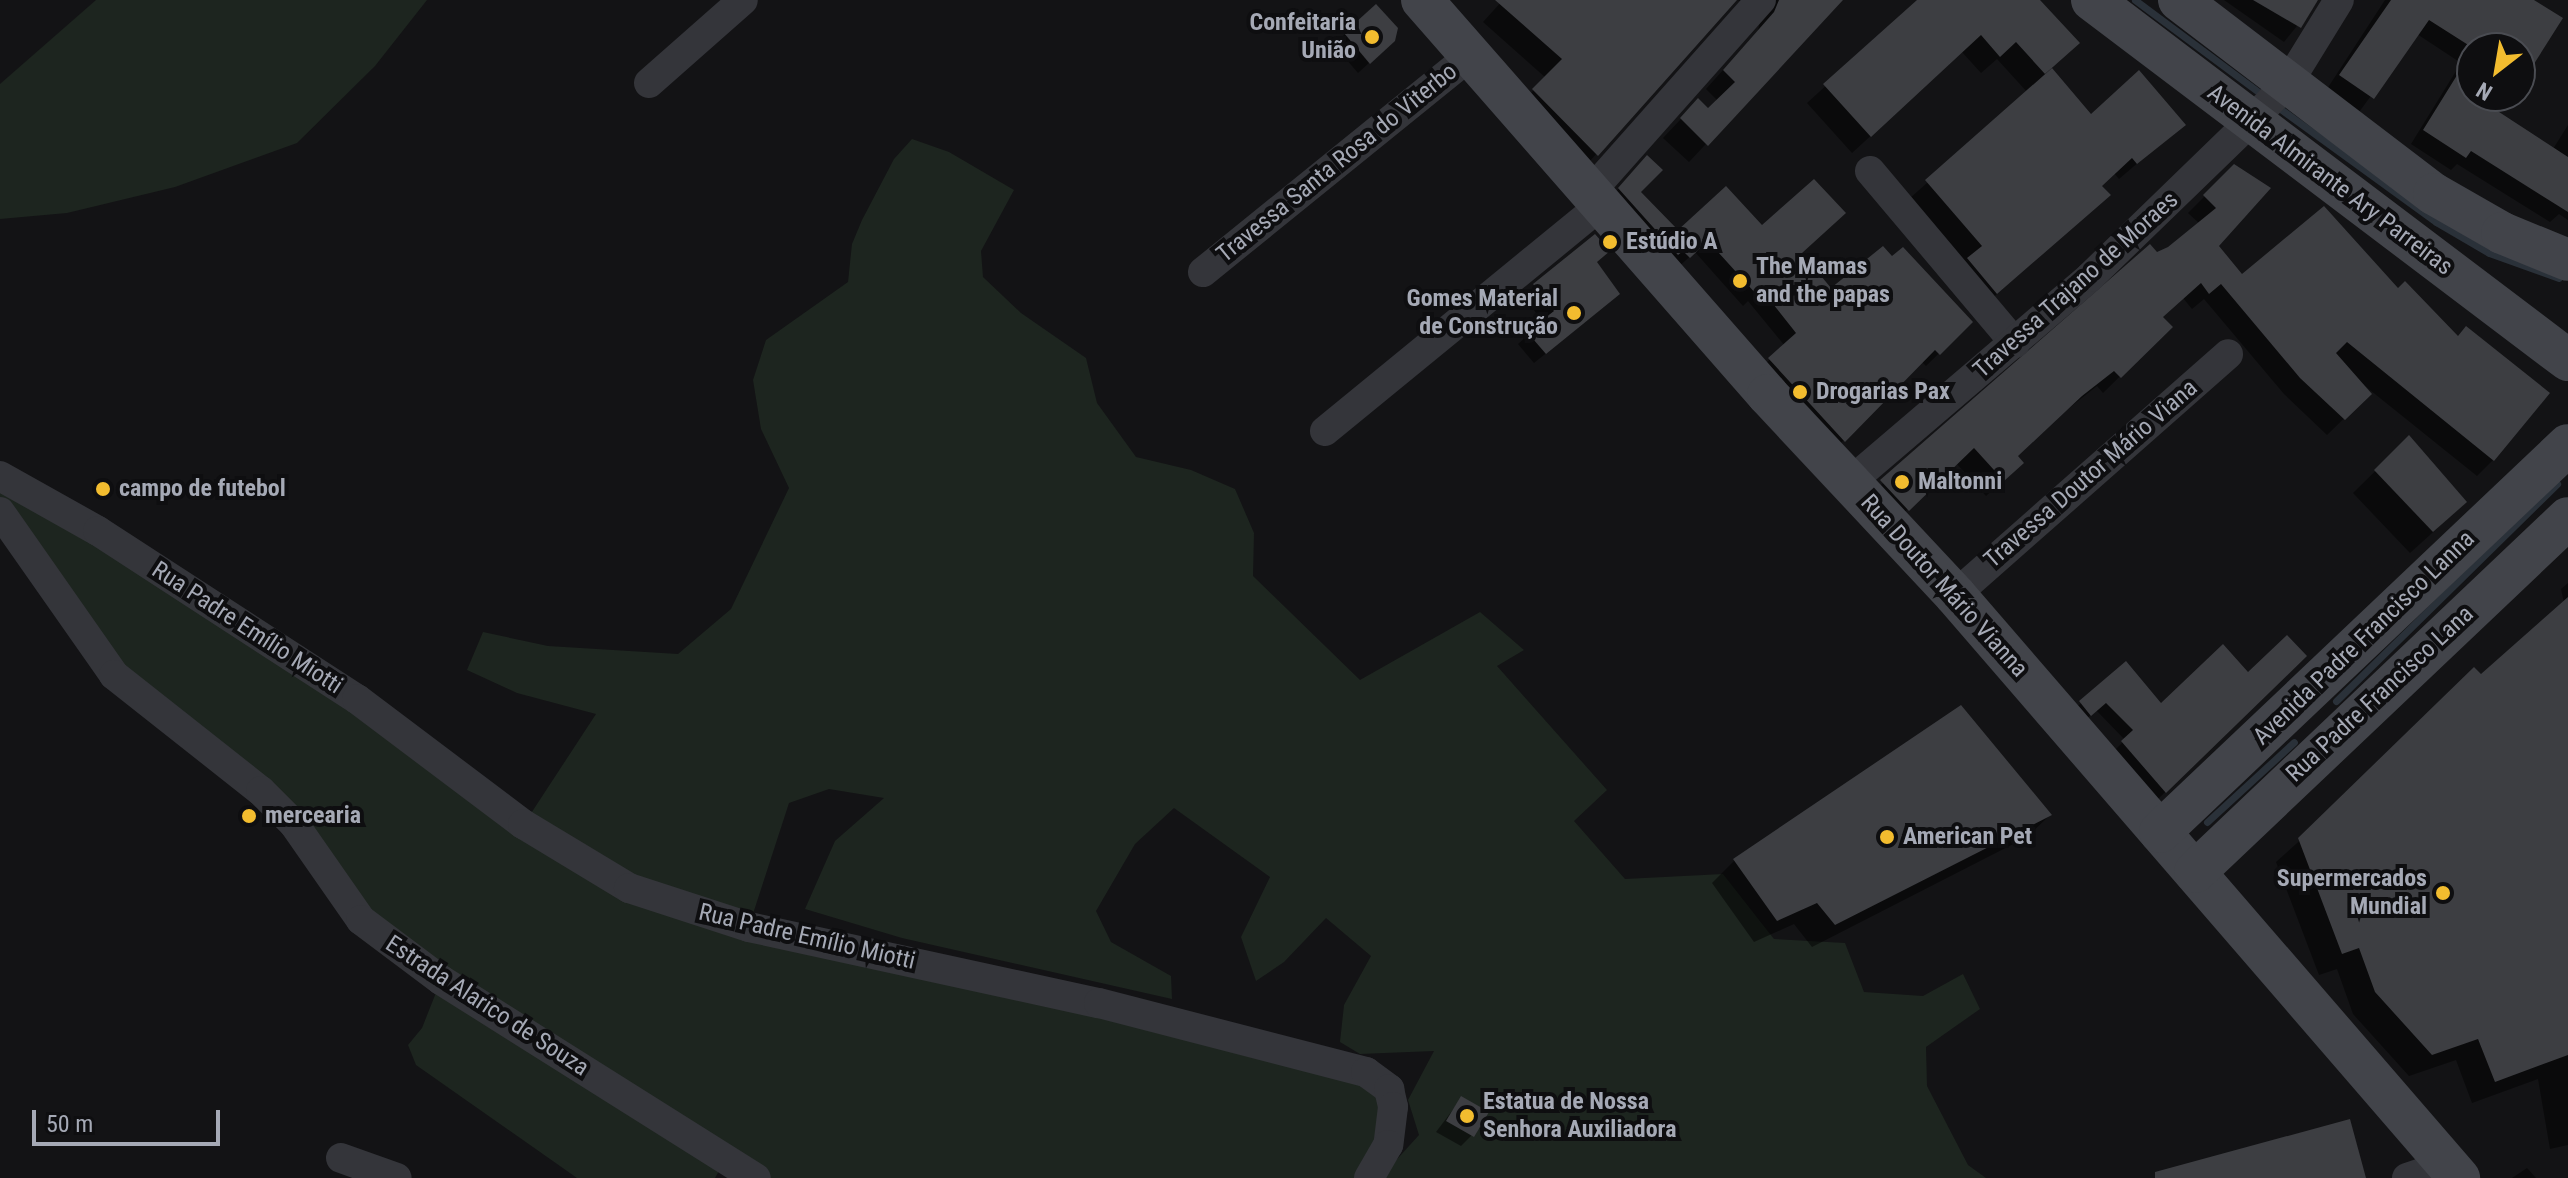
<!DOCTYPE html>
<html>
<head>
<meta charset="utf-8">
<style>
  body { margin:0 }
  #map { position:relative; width:2568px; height:1178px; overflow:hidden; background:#131315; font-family:"Roboto Condensed",sans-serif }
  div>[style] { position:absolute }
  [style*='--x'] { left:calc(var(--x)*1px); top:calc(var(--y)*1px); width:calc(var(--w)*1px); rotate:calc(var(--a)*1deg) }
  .green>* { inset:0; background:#1d251f }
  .shadow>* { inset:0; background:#0007 }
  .stream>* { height:7px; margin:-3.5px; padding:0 3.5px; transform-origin:3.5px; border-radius:3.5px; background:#2a3139 }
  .building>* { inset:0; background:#3d3e42 }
  .street>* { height:30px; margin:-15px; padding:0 15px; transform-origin:15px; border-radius:15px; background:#34353a }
  .secondary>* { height:42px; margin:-21px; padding:0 21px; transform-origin:21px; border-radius:21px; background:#42444a }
  .dots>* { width:22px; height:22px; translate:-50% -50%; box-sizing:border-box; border:4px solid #0e0e10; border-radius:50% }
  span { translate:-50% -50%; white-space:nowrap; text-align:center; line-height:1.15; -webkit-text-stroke:8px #0e0e10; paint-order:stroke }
  .poi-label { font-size:24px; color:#a5a9b5; font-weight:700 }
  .right { translate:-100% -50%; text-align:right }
  .left { translate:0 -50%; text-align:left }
  .street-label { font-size:24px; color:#a5a9b5 }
  .north { position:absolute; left:2456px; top:32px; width:80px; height:80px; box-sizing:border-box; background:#0e0e10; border:2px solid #4a4c52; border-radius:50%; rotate:211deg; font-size:22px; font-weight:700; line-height:32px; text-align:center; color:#a5a9b5 }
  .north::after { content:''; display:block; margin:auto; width:28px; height:36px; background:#f2bc2f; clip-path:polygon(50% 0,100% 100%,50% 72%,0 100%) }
  .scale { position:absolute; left:32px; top:1110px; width:188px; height:36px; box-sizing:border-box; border:4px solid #a5a9b5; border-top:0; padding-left:10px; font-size:24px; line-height:28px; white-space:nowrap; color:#a5a9b5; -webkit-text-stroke:6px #0e0e10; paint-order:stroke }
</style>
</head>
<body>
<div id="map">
  <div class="green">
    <i style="clip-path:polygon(96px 0,427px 0,375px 66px,297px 143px,175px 187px,67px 213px,0 219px,0 84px)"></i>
    <i style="clip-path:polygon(912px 139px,949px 152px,1014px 190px,981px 251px,983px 277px,1021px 313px,1086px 358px,1097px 403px,1136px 457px,1191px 470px,1235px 489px,1254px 533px,1253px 576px,1360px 680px,1480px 612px,1524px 650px,1497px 666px,1607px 790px,1574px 821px,1625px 879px,1723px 874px,1774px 939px,1845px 943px,1864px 992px,1923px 996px,1963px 974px,1980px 1009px,1926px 1047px,1927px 1086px,1968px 1165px,1986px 1178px,1380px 1178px,1419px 1135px,1408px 1100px,1434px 1051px,1360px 1054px,1340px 1042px,1344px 1005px,1371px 956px,1326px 918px,1284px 962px,1256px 981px,1241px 937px,1270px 877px,1174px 808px,1135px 844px,1096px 911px,1111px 942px,1171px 976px,1172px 999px,902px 938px,805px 909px,835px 841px,884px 798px,829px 789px,789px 803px,749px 926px,1389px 1089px,1369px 1178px,756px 1178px,727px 1157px,715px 1178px,577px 1178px,416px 1065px,408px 1045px,422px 1028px,441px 980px,153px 709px,0 512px,0 476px,524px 824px,596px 714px,517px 693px,467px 670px,483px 632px,548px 646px,678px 654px,731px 609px,789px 488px,761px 429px,753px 380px,766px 340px,848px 282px,852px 244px,862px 220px,894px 159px)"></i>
  </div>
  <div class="shadow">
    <i style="clip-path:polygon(1503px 0,1736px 0,1579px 173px,1516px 108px,1546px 78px,1483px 22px)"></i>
    <i style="clip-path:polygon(1737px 0,1841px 0,1689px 162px,1663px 138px,1698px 101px,1708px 111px,1718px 101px,1706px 89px,1758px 31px,1761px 14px,1754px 4px)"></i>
    <i style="clip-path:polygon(1920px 0,2036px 0,2050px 69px,2091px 117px,2183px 124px,2119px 179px,2114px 173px,2100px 186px,2108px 195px,1979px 310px,1909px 199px,2028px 93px,1997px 59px,1981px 73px,1962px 52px,1852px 153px,1807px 103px)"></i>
    <i style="clip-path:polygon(2224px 0,2318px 0,2284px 42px)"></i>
    <i style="clip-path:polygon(2385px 0,2530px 0,2520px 81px,2520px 48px,2472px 48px,2472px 96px,2503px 96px,2493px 111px,2553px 149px,2568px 125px,2568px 220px,2559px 214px,2550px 222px,2457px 164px,2451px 170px,2411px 144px,2461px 63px,2417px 34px,2359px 112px,2327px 89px)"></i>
    <i style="clip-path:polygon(1345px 34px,1382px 51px,1358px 73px,1334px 45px)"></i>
    <i style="clip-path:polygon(2234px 167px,2217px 246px,2241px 277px,2324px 208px,2493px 460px,2477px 476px,2365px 386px,2369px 394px,2327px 435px,2284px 394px,2204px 299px,2192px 309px,2183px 298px,2161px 318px,2170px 327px,2103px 393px,2097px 386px,2064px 412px,2016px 457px,2005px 479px,1986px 496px,1956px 463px,1891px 525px,1865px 498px,2200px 224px,2188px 213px)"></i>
    <i style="clip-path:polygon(1635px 170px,1638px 192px,1678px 233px,1761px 227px,1800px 254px,1831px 291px,1892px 259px,1971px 322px,1926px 366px,1921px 361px,1831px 453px,1756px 372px,1785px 346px,1748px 301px,1743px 306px,1695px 252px,1676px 269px,1607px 202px)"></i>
    <i style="clip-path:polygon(1595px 264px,1606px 305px,1534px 363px,1518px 344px,1543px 322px,1524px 297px,1535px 286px)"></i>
    <i style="clip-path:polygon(2409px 438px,2442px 524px,2410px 553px,2353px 493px)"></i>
    <i style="clip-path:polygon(2568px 583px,2568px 1145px,2550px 1149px,2538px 1079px,2472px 1103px,2456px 1060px,2409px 1076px,2353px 1014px,2337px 969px,2319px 975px,2276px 862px,2564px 603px,2561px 589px)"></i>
    <i style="clip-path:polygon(2304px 656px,2156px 801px,2114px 751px,2125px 740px,2096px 710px,2081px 724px,2071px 712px,2126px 664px,2161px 706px)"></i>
    <i style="clip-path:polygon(1960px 708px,2050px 815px,2027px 837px,1812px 947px,1794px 924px,1754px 942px,1712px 883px,1734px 861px)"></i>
    <i style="clip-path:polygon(1461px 1099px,1472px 1135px,1461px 1146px,1436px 1132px)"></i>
    <i style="clip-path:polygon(2527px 1168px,2536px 1178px,2512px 1178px)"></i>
  </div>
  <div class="stream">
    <i style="--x:2135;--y:0;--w:162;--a:36.7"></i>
    <i style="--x:2275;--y:105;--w:199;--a:36"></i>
    <i style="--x:2436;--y:222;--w:61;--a:30.3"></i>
    <i style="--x:2489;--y:253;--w:74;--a:19.7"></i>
    <i style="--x:2336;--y:701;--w:310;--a:-44.5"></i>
    <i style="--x:2207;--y:822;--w:118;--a:-42.6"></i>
  </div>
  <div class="building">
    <i style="clip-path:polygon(1495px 0,1737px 0,1598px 156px,1532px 89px,1562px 59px)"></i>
    <i style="clip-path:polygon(1779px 0,1843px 0,1708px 146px,1680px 118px,1698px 98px,1708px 108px,1735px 82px,1723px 70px,1774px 12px)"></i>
    <i style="clip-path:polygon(1917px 0,2040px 0,2080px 43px,2045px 74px,2016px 42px,2000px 57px,1981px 35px,1871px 137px,1823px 84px)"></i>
    <i style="clip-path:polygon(2253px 0,2318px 0,2301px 28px)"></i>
    <i style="clip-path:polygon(2391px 0,2534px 0,2563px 18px,2520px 86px,2520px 48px,2473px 48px,2429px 20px,2374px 99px,2339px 75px)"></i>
    <i style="clip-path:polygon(1376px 4px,1398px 28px,1395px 41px,1370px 64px,1344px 33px)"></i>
    <i style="clip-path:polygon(2472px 51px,2472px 96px,2505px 96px,2496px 110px,2568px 157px,2568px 212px,2471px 151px,2466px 158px,2423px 130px)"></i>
    <i style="clip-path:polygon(2052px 68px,2091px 114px,2139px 70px,2186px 125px,2137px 164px,2132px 158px,2102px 186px,2111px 195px,1997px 294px,1967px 258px,1982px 246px,1925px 180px)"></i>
    <i style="clip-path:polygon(1647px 155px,1663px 170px,1641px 192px,1678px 230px,1726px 186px,1762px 225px,1814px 179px,1846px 213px,1802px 253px,1831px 288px,1883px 246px,1892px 256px,1903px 247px,1973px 322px,1940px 355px,1935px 350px,1845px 442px,1768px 358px,1796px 333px,1762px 290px,1757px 295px,1708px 241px,1690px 258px,1683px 251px,1678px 255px,1618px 188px)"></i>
    <i style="clip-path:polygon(2234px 164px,2271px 188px,2219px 246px,2242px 274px,2324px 206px,2398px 288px,2405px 281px,2458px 336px,2466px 326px,2550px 393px,2494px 461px,2347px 342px,2336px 353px,2372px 394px,2345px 420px,2300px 378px,2221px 284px,2209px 294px,2201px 283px,2163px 317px,2173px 327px,2121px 378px,2114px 371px,2082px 396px,2018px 456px,2024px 463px,2004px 481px,1974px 448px,1909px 511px,1880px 480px,2150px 244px,2157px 252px,2168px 247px,2216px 208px,2203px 195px)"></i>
    <i style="clip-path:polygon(1595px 234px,1610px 251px,1597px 262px,1620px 294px,1546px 354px,1527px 332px,1554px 311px,1533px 284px)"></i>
    <i style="clip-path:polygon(2409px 435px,2467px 502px,2433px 532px,2374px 470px)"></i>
    <i style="clip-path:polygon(2568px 597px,2568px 1055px,2495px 1082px,2478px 1039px,2432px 1055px,2375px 992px,2359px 948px,2342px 954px,2298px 838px,2474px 667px,2481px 674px)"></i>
    <i style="clip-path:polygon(2287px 635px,2307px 656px,2166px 793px,2121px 741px,2133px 730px,2106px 703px,2091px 716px,2079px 701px,2126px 661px,2161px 703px,2223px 644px,2248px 672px)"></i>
    <i style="clip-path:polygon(1961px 705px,2052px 815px,1835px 925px,1817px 903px,1777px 921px,1733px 859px)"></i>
    <i style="clip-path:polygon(1461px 1096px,1489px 1112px,1474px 1137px,1446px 1121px)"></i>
    <i style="clip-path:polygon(2350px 1119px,2366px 1178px,2155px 1178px,2155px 1172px)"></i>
  </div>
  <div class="street">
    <i style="--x:649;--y:83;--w:125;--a:-41.4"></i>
    <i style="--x:1870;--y:171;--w:225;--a:49.9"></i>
    <i style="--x:1593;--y:189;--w:253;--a:-48.4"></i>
    <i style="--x:1203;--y:272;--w:345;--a:-39"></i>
    <i style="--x:1325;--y:431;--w:360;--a:-39.3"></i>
    <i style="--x:0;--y:476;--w:112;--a:29.3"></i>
    <i style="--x:98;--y:531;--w:309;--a:33"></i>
    <i style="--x:357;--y:699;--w:208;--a:37"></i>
    <i style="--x:523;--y:824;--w:124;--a:31.1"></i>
    <i style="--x:629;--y:888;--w:126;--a:18"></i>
    <i style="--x:749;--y:927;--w:358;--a:12.3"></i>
    <i style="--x:1099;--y:1003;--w:276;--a:14.5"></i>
    <i style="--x:1366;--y:1072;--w:29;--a:36"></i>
    <i style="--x:1389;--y:1089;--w:18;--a:77"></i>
    <i style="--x:1393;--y:1107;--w:38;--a:97"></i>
    <i style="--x:1388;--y:1145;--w:38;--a:120"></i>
    <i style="--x:1849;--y:483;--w:317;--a:-40.5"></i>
    <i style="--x:2090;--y:277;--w:224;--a:-44.1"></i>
    <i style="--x:2251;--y:121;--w:53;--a:-45.8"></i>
    <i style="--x:2288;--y:83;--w:97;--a:-58.4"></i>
    <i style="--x:0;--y:512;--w:199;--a:55"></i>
    <i style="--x:114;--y:675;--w:187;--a:38.3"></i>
    <i style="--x:261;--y:791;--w:47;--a:45"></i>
    <i style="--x:294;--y:824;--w:117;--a:55.1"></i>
    <i style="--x:361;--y:920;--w:100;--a:36.9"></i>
    <i style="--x:441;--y:980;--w:372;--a:32.2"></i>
    <i style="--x:1955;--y:595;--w:364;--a:-41.4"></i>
    <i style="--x:341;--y:1158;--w:59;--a:19.7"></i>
    <i style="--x:2407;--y:1178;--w:43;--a:-18.9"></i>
  </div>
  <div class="secondary">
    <i style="--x:1422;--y:0;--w:525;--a:48.78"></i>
    <i style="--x:1768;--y:395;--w:274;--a:46.9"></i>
    <i style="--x:1955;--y:595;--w:771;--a:49.16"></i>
    <i style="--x:2092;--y:0;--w:597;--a:37.1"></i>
    <i style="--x:2179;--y:0;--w:320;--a:37.3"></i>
    <i style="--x:2434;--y:194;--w:78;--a:29.8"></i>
    <i style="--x:2502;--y:233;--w:71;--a:22.2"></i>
    <i style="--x:2160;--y:832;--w:562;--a:-43.49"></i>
    <i style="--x:2195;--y:872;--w:514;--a:-43.5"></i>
  </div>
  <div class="dots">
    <i style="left:1372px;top:37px;background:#f2bc2f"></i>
    <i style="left:1610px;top:242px;background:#f2bc2f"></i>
    <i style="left:1740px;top:281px;background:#f2bc2f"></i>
    <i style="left:1574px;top:313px;background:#f2bc2f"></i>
    <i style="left:1800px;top:392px;background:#f2bc2f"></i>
    <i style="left:1902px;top:482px;background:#f2bc2f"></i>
    <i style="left:103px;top:489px;background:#f2bc2f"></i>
    <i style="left:249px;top:816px;background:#f2bc2f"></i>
    <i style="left:1887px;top:837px;background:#f2bc2f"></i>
    <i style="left:2443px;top:893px;background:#f2bc2f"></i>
    <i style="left:1467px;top:1116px;background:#f2bc2f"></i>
  </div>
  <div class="poi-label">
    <span class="right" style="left:1356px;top:37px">Confeitaria<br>União</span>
    <span class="left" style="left:1626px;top:242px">Estúdio A</span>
    <span class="left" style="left:1756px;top:281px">The Mamas<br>and the papas</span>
    <span class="right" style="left:1558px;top:313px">Gomes Material<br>de Construção</span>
    <span class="left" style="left:1816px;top:392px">Drogarias Pax</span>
    <span class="left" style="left:1918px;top:482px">Maltonni</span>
    <span class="left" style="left:119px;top:489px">campo de futebol</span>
    <span class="left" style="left:265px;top:816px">mercearia</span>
    <span class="left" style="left:1903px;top:837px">American Pet</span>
    <span class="right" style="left:2427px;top:893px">Supermercados<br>Mundial</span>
    <span class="left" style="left:1483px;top:1116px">Estatua de Nossa<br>Senhora Auxiliadora</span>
  </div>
  <div class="street-label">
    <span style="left:1337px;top:163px;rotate:-39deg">Travessa Santa Rosa do Viterbo</span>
    <span style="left:2330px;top:180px;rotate:37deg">Avenida Almirante Ary Parreiras</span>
    <span style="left:2076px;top:285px;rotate:-42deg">Travessa Trajano de Moraes</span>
    <span style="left:2091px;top:474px;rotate:-41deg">Travessa Doutor Mário Viana</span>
    <span style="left:1944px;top:586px;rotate:48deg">Rua Doutor Mário Vianna</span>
    <span style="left:247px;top:628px;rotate:33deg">Rua Padre Emílio Miotti</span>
    <span style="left:2364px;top:638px;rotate:-44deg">Avenida Padre Francisco Lanna</span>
    <span style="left:2380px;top:694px;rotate:-43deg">Rua Padre Francisco Lana</span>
    <span style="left:807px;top:937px;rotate:13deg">Rua Padre Emílio Miotti</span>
    <span style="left:487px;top:1006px;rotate:33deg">Estrada Alarico de Souza</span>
  </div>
  <div class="north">N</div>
  <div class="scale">50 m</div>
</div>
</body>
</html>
